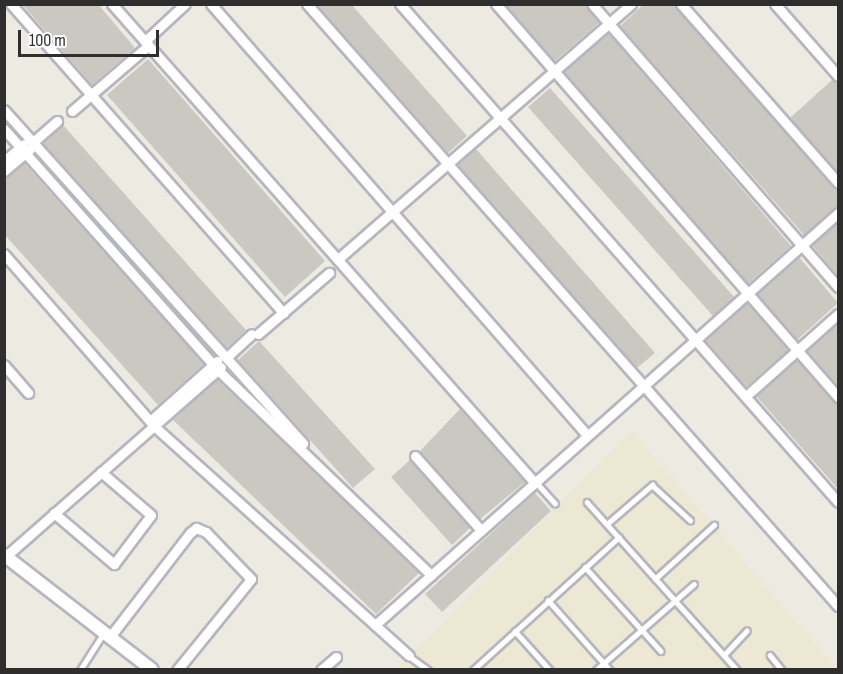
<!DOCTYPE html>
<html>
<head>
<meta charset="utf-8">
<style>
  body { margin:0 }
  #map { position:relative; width:843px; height:674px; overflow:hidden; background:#edeae2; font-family:"Sofia Sans Condensed",sans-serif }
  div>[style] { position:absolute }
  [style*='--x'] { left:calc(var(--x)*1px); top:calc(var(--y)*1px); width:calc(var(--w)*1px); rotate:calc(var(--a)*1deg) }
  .education>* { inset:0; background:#ece8d4 }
  .building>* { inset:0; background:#cac8c0 }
  .roads { filter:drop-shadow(2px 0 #b6b6c0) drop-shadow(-2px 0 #b6b6c0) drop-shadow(0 2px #b6b6c0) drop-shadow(0 -2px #b6b6c0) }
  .lane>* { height:4.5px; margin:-2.25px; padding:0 2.25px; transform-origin:2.25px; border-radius:2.25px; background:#fff }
  .street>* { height:9px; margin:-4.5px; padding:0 4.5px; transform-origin:4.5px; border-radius:4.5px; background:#fff }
  .secondary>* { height:12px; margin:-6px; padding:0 6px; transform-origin:6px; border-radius:6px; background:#fff }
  span { translate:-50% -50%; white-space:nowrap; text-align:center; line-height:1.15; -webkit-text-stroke:4.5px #fff; paint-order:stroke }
  .frame { position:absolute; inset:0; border:6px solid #2e2e2e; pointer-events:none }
  .scale { position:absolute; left:18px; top:30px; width:141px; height:27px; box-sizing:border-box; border:3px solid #2e2e2e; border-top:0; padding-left:8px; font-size:18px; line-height:21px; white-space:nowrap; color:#2e2e2e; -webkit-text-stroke:4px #fff; paint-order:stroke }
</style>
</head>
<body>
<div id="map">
  <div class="education">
    <i style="clip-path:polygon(632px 430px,838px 670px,396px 670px)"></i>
  </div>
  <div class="building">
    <i style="clip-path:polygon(22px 4px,98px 4px,135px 48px,92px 85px)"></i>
    <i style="clip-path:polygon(316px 4px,351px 4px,467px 136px,448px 153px)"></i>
    <i style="clip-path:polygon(505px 4px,584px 4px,599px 23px,555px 61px)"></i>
    <i style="clip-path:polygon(644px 4px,674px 4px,838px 190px,838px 206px,804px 235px,620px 26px)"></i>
    <i style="clip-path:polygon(608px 33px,791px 246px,748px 284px,564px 72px)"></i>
    <i style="clip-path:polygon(148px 59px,325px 261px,285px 297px,107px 95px)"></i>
    <i style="clip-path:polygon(832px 80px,838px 85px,838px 173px,790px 118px)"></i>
    <i style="clip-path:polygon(550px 88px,734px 297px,713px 316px,528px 107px)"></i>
    <i style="clip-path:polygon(63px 125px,246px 330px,227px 348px,43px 143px)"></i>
    <i style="clip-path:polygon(476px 149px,655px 353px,637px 368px,458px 165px)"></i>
    <i style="clip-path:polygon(24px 163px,204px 364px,158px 405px,4px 234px,4px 178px)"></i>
    <i style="clip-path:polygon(838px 222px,838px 276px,812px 245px)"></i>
    <i style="clip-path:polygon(799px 257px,838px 303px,797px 340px,757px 294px)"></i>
    <i style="clip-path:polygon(747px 303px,788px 350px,746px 387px,705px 340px)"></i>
    <i style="clip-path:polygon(838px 324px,838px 387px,807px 351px)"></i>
    <i style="clip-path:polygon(259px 341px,375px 469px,353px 488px,238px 360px)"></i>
    <i style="clip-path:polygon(797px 360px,838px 404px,838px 489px,756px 396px)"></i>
    <i style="clip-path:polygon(217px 379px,419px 573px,376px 614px,173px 420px)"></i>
    <i style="clip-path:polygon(460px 409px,525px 482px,480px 519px,420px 451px)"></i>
    <i style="clip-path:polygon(410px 460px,470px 528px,452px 545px,391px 477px)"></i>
    <i style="clip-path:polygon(535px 493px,551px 511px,442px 612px,425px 594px)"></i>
  </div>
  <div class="roads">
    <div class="lane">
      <i style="--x:535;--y:481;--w:30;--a:48"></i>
      <i style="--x:587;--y:502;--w:225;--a:48.2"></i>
      <i style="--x:607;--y:524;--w:60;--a:-40.9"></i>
      <i style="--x:652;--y:485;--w:52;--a:42.6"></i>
      <i style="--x:585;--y:567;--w:113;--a:47.9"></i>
      <i style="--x:655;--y:579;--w:80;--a:-42.5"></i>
      <i style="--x:548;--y:600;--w:94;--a:48.5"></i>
      <i style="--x:515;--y:631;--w:52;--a:48.1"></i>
      <i style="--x:724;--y:655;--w:33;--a:-47"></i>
      <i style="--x:770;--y:655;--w:19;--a:51"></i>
      <i style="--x:409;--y:656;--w:24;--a:36"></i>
      <i style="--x:80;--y:670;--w:43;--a:-57.4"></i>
      <i style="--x:473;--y:670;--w:197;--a:-42.3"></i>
      <i style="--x:596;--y:670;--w:130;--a:-41.3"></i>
    </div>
    <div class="street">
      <i style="--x:11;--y:4;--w:412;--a:48.6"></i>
      <i style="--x:112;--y:4;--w:638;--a:48.56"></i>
      <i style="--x:211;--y:4;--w:572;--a:48.9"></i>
      <i style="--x:307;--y:4;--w:803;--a:48.59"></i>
      <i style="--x:400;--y:4;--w:663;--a:48.67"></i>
      <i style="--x:496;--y:4;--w:521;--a:48.97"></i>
      <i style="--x:592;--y:4;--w:375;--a:49"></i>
      <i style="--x:681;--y:4;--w:238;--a:48.7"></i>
      <i style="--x:775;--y:4;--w:96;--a:48.8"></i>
      <i style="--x:145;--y:41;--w:54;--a:-42.8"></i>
      <i style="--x:4;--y:110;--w:448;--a:48.1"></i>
      <i style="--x:72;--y:111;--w:101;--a:-40.6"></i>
      <i style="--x:4;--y:129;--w:322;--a:48.4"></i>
      <i style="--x:218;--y:370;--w:296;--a:43.9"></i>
      <i style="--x:33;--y:142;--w:32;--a:-41"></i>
      <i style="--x:4;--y:161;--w:26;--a:-40"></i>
      <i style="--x:4;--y:171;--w:34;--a:-40"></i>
      <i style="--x:4;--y:254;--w:228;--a:48.9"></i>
      <i style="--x:154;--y:426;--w:343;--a:42"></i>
      <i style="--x:338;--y:259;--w:388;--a:-41"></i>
      <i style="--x:258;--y:334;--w:94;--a:-40.7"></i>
      <i style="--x:226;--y:358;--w:35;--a:-43"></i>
      <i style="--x:4;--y:365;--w:37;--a:49"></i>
      <i style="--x:746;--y:396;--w:123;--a:-41.7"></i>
      <i style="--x:150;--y:421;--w:90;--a:-41.8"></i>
      <i style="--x:415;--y:456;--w:99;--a:48.3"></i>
      <i style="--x:54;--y:513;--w:79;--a:40.4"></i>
      <i style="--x:114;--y:564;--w:61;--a:-52.9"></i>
      <i style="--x:151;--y:515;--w:66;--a:-139.3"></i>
      <i style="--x:6;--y:556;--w:286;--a:-41.3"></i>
      <i style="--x:375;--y:625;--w:620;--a:-41.66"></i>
      <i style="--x:109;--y:638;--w:133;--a:-52.4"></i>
      <i style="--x:190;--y:533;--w:8;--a:-40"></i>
      <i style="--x:196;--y:528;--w:11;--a:22"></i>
      <i style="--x:206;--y:532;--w:65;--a:46.2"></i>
      <i style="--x:251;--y:579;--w:117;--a:129.1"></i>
      <i style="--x:321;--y:670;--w:20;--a:-41"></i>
    </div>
    <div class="secondary">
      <i style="--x:4;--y:555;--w:187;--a:37.8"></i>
    </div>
  </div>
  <div class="frame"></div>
  <div class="scale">100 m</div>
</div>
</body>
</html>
